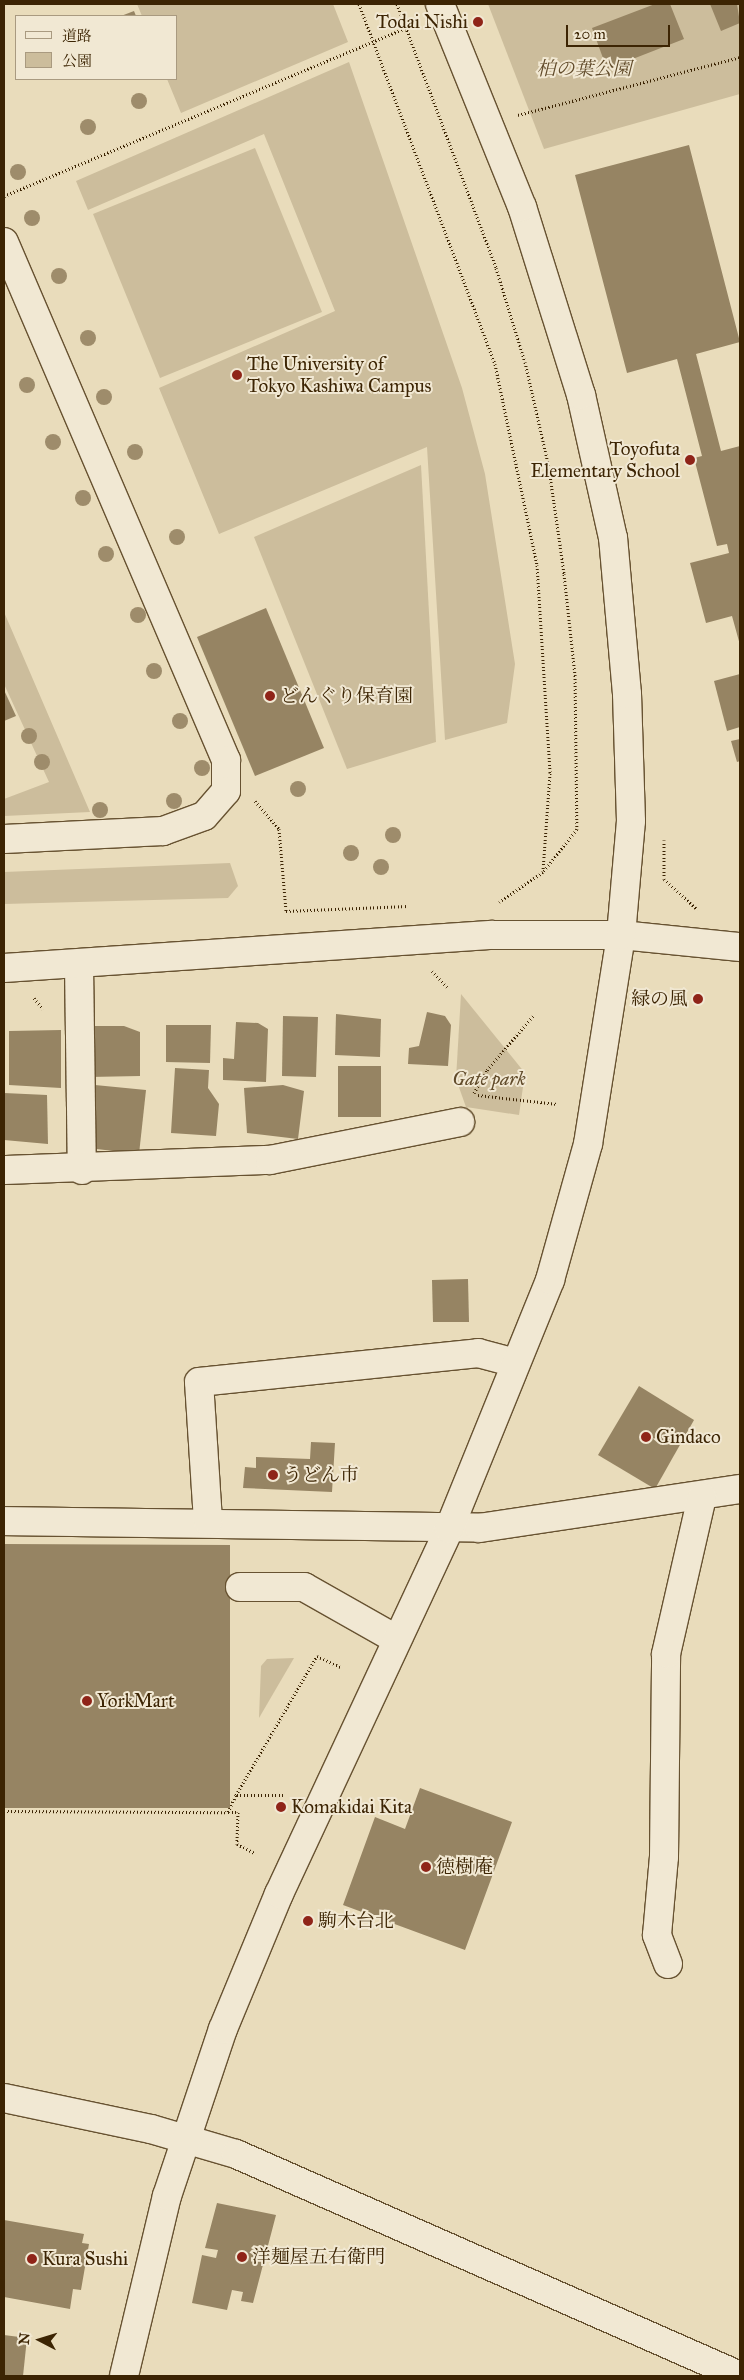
<!DOCTYPE html>
<html>
<head>
<meta charset="utf-8">
<style>
  body { margin:0 }
  #map { position:relative; width:744px; height:2380px; overflow:hidden; background:#e9dcbb; font-family:"IM FELL Great Primer","Noto Serif JP",serif }
  div>[style] { position:absolute }
  [style*='--x'] { left:calc(var(--x)*1px); top:calc(var(--y)*1px); width:calc(var(--w)*1px); rotate:calc(var(--a)*1deg) }
  .green>* { inset:0; background:#ccbd9c }
  .building>* { inset:0; background:#968463 }
  .path>* { height:3px; margin-top:-1.5px; transform-origin:0; background:repeating-linear-gradient(90deg,#3c2403 0 1px,transparent 0 3.5px) }
  .roads { filter:drop-shadow(1px 0 #675231) drop-shadow(-1px 0 #675231) drop-shadow(0 1px #675231) drop-shadow(0 -1px #675231) }
  .minor>* { height:28px; margin:-14px; padding:0 14px; transform-origin:14px; border-radius:14px; background:#f1e8d3 }
  .trees>* { width:16px; height:16px; margin:-8px; border-radius:50%; background:#9e8c6b }
  .dots>* { width:14px; height:14px; translate:-50% -50%; box-sizing:border-box; border:2px solid #f1e8d3; border-radius:50% }
  span { translate:-50% -50%; white-space:nowrap; text-align:center; line-height:1.15; -webkit-text-stroke:4px #f1e8d3; paint-order:stroke }
  .poi-label { font-size:19px; color:#3c2403 }
  .right { translate:-100% -50%; text-align:right }
  .left { translate:0 -50%; text-align:left }
  .park-label { font-size:19px; color:#604a29; font-style:italic }
  .frame { position:absolute; inset:0; border:5px solid #3c2403; pointer-events:none }
  .legend { position:absolute; left:15px; top:15px; width:162px; height:65px; box-sizing:border-box; background:#f1e8d3; border:1px solid #a99a80; margin:0; padding:6px 9px; list-style:none; font-size:15px; color:#3c2403 }
  .legend li { display:flex; align-items:center; gap:10px; height:25px }
  .legend b { width:25px; border:1px solid #a99a80 }
  .north { position:absolute; left:15px; top:2315px; width:50px; height:50px; -webkit-text-stroke:4px #f1e8d3; paint-order:stroke; rotate:275deg; font-size:14px; font-weight:700; line-height:20px; text-align:center; color:#3c2403 }
  .north::after { content:''; display:block; margin:auto; width:18px; height:22px; background:#3c2403; clip-path:polygon(50% 0,100% 100%,50% 72%,0 100%) }
  .scale { position:absolute; left:566px; top:25px; width:104px; height:22px; box-sizing:border-box; border:2px solid #3c2403; border-top:0; padding-left:6px; font-size:15px; line-height:18px; white-space:nowrap; color:#3c2403; -webkit-text-stroke:4px #f1e8d3; paint-order:stroke }
</style>
</head>
<body>
<div id="map">
  <div class="green">
    <i style="clip-path:polygon(137px 4px,333px 4px,348px 42px,181px 113px,167px 79px,176px 79px,176px 16px,142px 16px)"></i>
    <i style="clip-path:polygon(488px 4px,740px 4px,740px 94px,544px 149px)"></i>
    <i style="clip-path:polygon(349px 62px,462px 388px,485px 474px,515px 664px,507px 723px,445px 740px,427px 447px,219px 534px,159px 388px,335px 311px,264px 134px,88px 210px,76px 181px)"></i>
    <i style="clip-path:polygon(255px 148px,322px 312px,160px 378px,93px 214px)"></i>
    <i style="clip-path:polygon(421px 465px,436px 742px,347px 769px,254px 537px)"></i>
    <i style="clip-path:polygon(4px 612px,90px 812px,4px 816px,4px 799px,49px 782px,4px 684px)"></i>
    <i style="clip-path:polygon(230px 863px,238px 886px,228px 898px,4px 904px,4px 872px)"></i>
    <i style="clip-path:polygon(461px 994px,525px 1073px,519px 1115px,466px 1107px,456px 1079px)"></i>
    <i style="clip-path:polygon(294px 1658px,259px 1718px,261px 1666px,267px 1659px)"></i>
  </div>
  <div class="building">
    <i style="clip-path:polygon(655px 4px,670px 4px,684px 39px,607px 69px,592px 28px)"></i>
    <i style="clip-path:polygon(710px 4px,737px 4px,740px 23px,721px 31px)"></i>
    <i style="clip-path:polygon(134px 11px,136px 16px,121px 16px)"></i>
    <i style="clip-path:polygon(689px 145px,740px 342px,696px 354px,721px 451px,740px 446px,740px 645px,732px 616px,706px 623px,690px 563px,729px 553px,727px 544px,717px 546px,694px 458px,702px 456px,677px 359px,627px 373px,575px 175px)"></i>
    <i style="clip-path:polygon(266px 608px,324px 748px,255px 776px,197px 637px)"></i>
    <i style="clip-path:polygon(740px 674px,740px 727px,727px 731px,714px 681px)"></i>
    <i style="clip-path:polygon(4px 690px,16px 716px,4px 721px)"></i>
    <i style="clip-path:polygon(740px 739px,740px 761px,737px 762px,731px 741px)"></i>
    <i style="clip-path:polygon(427px 1012px,445px 1016px,451px 1025px,448px 1066px,408px 1064px,409px 1048px,419px 1046px)"></i>
    <i style="clip-path:polygon(336px 1014px,381px 1019px,380px 1057px,335px 1055px)"></i>
    <i style="clip-path:polygon(283px 1016px,318px 1017px,316px 1077px,282px 1076px)"></i>
    <i style="clip-path:polygon(236px 1022px,258px 1023px,268px 1029px,266px 1082px,223px 1080px,223px 1058px,234px 1059px)"></i>
    <i style="clip-path:polygon(166px 1025px,211px 1025px,210px 1063px,166px 1062px)"></i>
    <i style="clip-path:polygon(88px 1026px,124px 1026px,140px 1032px,140px 1076px,89px 1077px)"></i>
    <i style="clip-path:polygon(61px 1030px,61px 1088px,9px 1085px,9px 1031px)"></i>
    <i style="clip-path:polygon(338px 1066px,381px 1066px,381px 1117px,338px 1117px)"></i>
    <i style="clip-path:polygon(175px 1068px,209px 1070px,208px 1088px,219px 1104px,216px 1136px,171px 1133px)"></i>
    <i style="clip-path:polygon(95px 1085px,146px 1090px,139px 1154px,88px 1148px)"></i>
    <i style="clip-path:polygon(283px 1085px,304px 1091px,298px 1139px,247px 1133px,244px 1088px)"></i>
    <i style="clip-path:polygon(4px 1093px,47px 1095px,48px 1144px,4px 1140px)"></i>
    <i style="clip-path:polygon(468px 1279px,469px 1322px,433px 1322px,432px 1280px)"></i>
    <i style="clip-path:polygon(639px 1386px,694px 1420px,655px 1489px,598px 1455px)"></i>
    <i style="clip-path:polygon(311px 1442px,335px 1443px,332px 1492px,243px 1488px,245px 1467px,256px 1468px,256px 1457px,310px 1459px)"></i>
    <i style="clip-path:polygon(4px 1544px,230px 1545px,230px 1808px,4px 1808px)"></i>
    <i style="clip-path:polygon(420px 1788px,512px 1822px,465px 1950px,343px 1905px,375px 1817px,405px 1829px)"></i>
    <i style="clip-path:polygon(217px 2203px,276px 2215px,253px 2303px,241px 2301px,243px 2292px,232px 2290px,227px 2310px,192px 2303px,202px 2255px,216px 2258px,218px 2250px,205px 2248px)"></i>
    <i style="clip-path:polygon(4px 2220px,84px 2234px,82px 2243px,89px 2244px,81px 2290px,73px 2289px,70px 2309px,4px 2297px)"></i>
    <i style="clip-path:polygon(4px 2335px,27px 2338px,23px 2376px,4px 2376px)"></i>
  </div>
  <div class="path">
    <i style="--x:359;--y:4;--w:385;--a:69.3"></i>
    <i style="--x:495;--y:364;--w:205;--a:78.2"></i>
    <i style="--x:537;--y:565;--w:208;--a:86.4"></i>
    <i style="--x:550;--y:773;--w:98;--a:94.1"></i>
    <i style="--x:397;--y:4;--w:282;--a:69.4"></i>
    <i style="--x:496;--y:268;--w:98;--a:72.9"></i>
    <i style="--x:525;--y:362;--w:109;--a:77.2"></i>
    <i style="--x:549;--y:468;--w:107;--a:81.9"></i>
    <i style="--x:564;--y:574;--w:102;--a:83.8"></i>
    <i style="--x:575;--y:675;--w:154;--a:89.3"></i>
    <i style="--x:577;--y:829;--w:55;--a:128.3"></i>
    <i style="--x:543;--y:872;--w:53;--a:145.7"></i>
    <i style="--x:518;--y:115;--w:229;--a:-14.6"></i>
    <i style="--x:4;--y:196;--w:436;--a:-22.7"></i>
    <i style="--x:255;--y:801;--w:37;--a:49"></i>
    <i style="--x:279;--y:829;--w:82;--a:85.1"></i>
    <i style="--x:286;--y:911;--w:122;--a:-2.3"></i>
    <i style="--x:664;--y:840;--w:39;--a:90"></i>
    <i style="--x:664;--y:879;--w:45;--a:42.3"></i>
    <i style="--x:432;--y:971;--w:22;--a:47"></i>
    <i style="--x:34;--y:998;--w:14;--a:51"></i>
    <i style="--x:474;--y:1093;--w:26;--a:-61"></i>
    <i style="--x:487;--y:1070;--w:71;--a:-49.6"></i>
    <i style="--x:478;--y:1095;--w:80;--a:6.5"></i>
    <i style="--x:283;--y:1795;--w:47;--a:180"></i>
    <i style="--x:236;--y:1795;--w:161;--a:-59.8"></i>
    <i style="--x:317;--y:1656;--w:26;--a:25"></i>
    <i style="--x:4;--y:1811;--w:224;--a:0.3"></i>
    <i style="--x:228;--y:1812;--w:19;--a:-65"></i>
    <i style="--x:228;--y:1812;--w:10;--a:0"></i>
    <i style="--x:238;--y:1812;--w:32;--a:92"></i>
    <i style="--x:237;--y:1844;--w:20;--a:27"></i>
  </div>
  <div class="roads">
    <div class="minor">
      <i style="--x:4;--y:242;--w:564;--a:66.8"></i>
      <i style="--x:226;--y:760;--w:31;--a:90"></i>
      <i style="--x:226;--y:791;--w:33;--a:131"></i>
      <i style="--x:204;--y:816;--w:44;--a:159.9"></i>
      <i style="--x:163;--y:831;--w:159;--a:177.1"></i>
      <i style="--x:79;--y:965;--w:205;--a:89.2"></i>
      <i style="--x:4;--y:968;--w:490;--a:-3.9"></i>
      <i style="--x:493;--y:935;--w:128;--a:0"></i>
      <i style="--x:621;--y:935;--w:120;--a:5.8"></i>
      <i style="--x:4;--y:1170;--w:266;--a:-2.2"></i>
      <i style="--x:270;--y:1160;--w:194;--a:-11.3"></i>
      <i style="--x:4;--y:1521;--w:475;--a:0.8"></i>
      <i style="--x:479;--y:1528;--w:264;--a:-8.5"></i>
      <i style="--x:208;--y:1521;--w:139;--a:-93.7"></i>
      <i style="--x:199;--y:1382;--w:281;--a:-5.9"></i>
      <i style="--x:478;--y:1353;--w:39;--a:15"></i>
      <i style="--x:240;--y:1587;--w:64;--a:0"></i>
      <i style="--x:304;--y:1587;--w:106;--a:29.5"></i>
      <i style="--x:668;--y:1964;--w:31;--a:-111"></i>
      <i style="--x:657;--y:1935;--w:78;--a:-84.9"></i>
      <i style="--x:664;--y:1857;--w:203;--a:-89.4"></i>
      <i style="--x:666;--y:1654;--w:161;--a:-77.1"></i>
      <i style="--x:4;--y:2098;--w:150;--a:11.9"></i>
      <i style="--x:151;--y:2129;--w:89;--a:16.4"></i>
      <i style="--x:236;--y:2154;--w:551;--a:23.77"></i>
      <i style="--x:124;--y:2376;--w:185;--a:-76.6"></i>
      <i style="--x:167;--y:2196;--w:176;--a:-71.5"></i>
      <i style="--x:223;--y:2029;--w:146;--a:-67.5"></i>
      <i style="--x:279;--y:1894;--w:403;--a:-65"></i>
      <i style="--x:449;--y:1529;--w:269;--a:-67.9"></i>
      <i style="--x:550;--y:1280;--w:141;--a:-74.4"></i>
      <i style="--x:588;--y:1144;--w:212;--a:-81"></i>
      <i style="--x:621;--y:935;--w:114;--a:-85"></i>
      <i style="--x:631;--y:821;--w:127;--a:-91.8"></i>
      <i style="--x:627;--y:694;--w:157;--a:-95.1"></i>
      <i style="--x:613;--y:538;--w:147;--a:-102.6"></i>
      <i style="--x:581;--y:395;--w:197;--a:-107.4"></i>
      <i style="--x:522;--y:207;--w:219;--a:-112"></i>
    </div>
  </div>
  <div class="trees">
    <i style="left:139px;top:101px"></i>
    <i style="left:88px;top:127px"></i>
    <i style="left:18px;top:172px"></i>
    <i style="left:32px;top:218px"></i>
    <i style="left:59px;top:276px"></i>
    <i style="left:88px;top:338px"></i>
    <i style="left:27px;top:385px"></i>
    <i style="left:104px;top:397px"></i>
    <i style="left:53px;top:442px"></i>
    <i style="left:135px;top:452px"></i>
    <i style="left:83px;top:498px"></i>
    <i style="left:177px;top:537px"></i>
    <i style="left:106px;top:554px"></i>
    <i style="left:138px;top:615px"></i>
    <i style="left:154px;top:671px"></i>
    <i style="left:180px;top:721px"></i>
    <i style="left:29px;top:736px"></i>
    <i style="left:42px;top:762px"></i>
    <i style="left:202px;top:768px"></i>
    <i style="left:298px;top:789px"></i>
    <i style="left:174px;top:801px"></i>
    <i style="left:100px;top:810px"></i>
    <i style="left:393px;top:835px"></i>
    <i style="left:351px;top:853px"></i>
    <i style="left:381px;top:867px"></i>
  </div>
  <div class="dots">
    <i style="left:478px;top:22px;background:#8f2418"></i>
    <i style="left:237px;top:375px;background:#8f2418"></i>
    <i style="left:690px;top:460px;background:#8f2418"></i>
    <i style="left:270px;top:696px;background:#8f2418"></i>
    <i style="left:698px;top:999px;background:#8f2418"></i>
    <i style="left:646px;top:1437px;background:#8f2418"></i>
    <i style="left:273px;top:1475px;background:#8f2418"></i>
    <i style="left:87px;top:1701px;background:#8f2418"></i>
    <i style="left:281px;top:1807px;background:#8f2418"></i>
    <i style="left:426px;top:1867px;background:#8f2418"></i>
    <i style="left:308px;top:1921px;background:#8f2418"></i>
    <i style="left:242px;top:2257px;background:#8f2418"></i>
    <i style="left:32px;top:2259px;background:#8f2418"></i>
  </div>
  <div class="poi-label">
    <span class="right" style="left:468px;top:22px">Todai Nishi</span>
    <span class="left" style="left:247px;top:375px">The University of<br>Tokyo Kashiwa Campus</span>
    <span class="right" style="left:680px;top:460px">Toyofuta<br>Elementary School</span>
    <span class="left" style="left:280px;top:696px">どんぐり保育園</span>
    <span class="right" style="left:688px;top:999px">緑の風</span>
    <span class="left" style="left:656px;top:1437px">Gindaco</span>
    <span class="left" style="left:283px;top:1475px">うどん市</span>
    <span class="left" style="left:97px;top:1701px">YorkMart</span>
    <span class="left" style="left:291px;top:1807px">Komakidai Kita</span>
    <span class="left" style="left:436px;top:1867px">徳樹庵</span>
    <span class="left" style="left:318px;top:1921px">駒木台北</span>
    <span class="left" style="left:252px;top:2257px">洋麺屋五右衛門</span>
    <span class="left" style="left:42px;top:2259px">Kura Sushi</span>
  </div>
  <div class="park-label">
    <span style="left:584px;top:69px">柏の葉公園</span>
    <span style="left:489px;top:1079px">Gate park</span>
  </div>
  <div class="frame"></div>
  <ul class="legend">
  <li><b style="height:6px;background:#f1e8d3"></b>道路</li>
  <li><b style="height:14px;background:#ccbd9c"></b>公園</li>
  </ul>
  <div class="north">N</div>
  <div class="scale">20 m</div>
</div>
</body>
</html>
